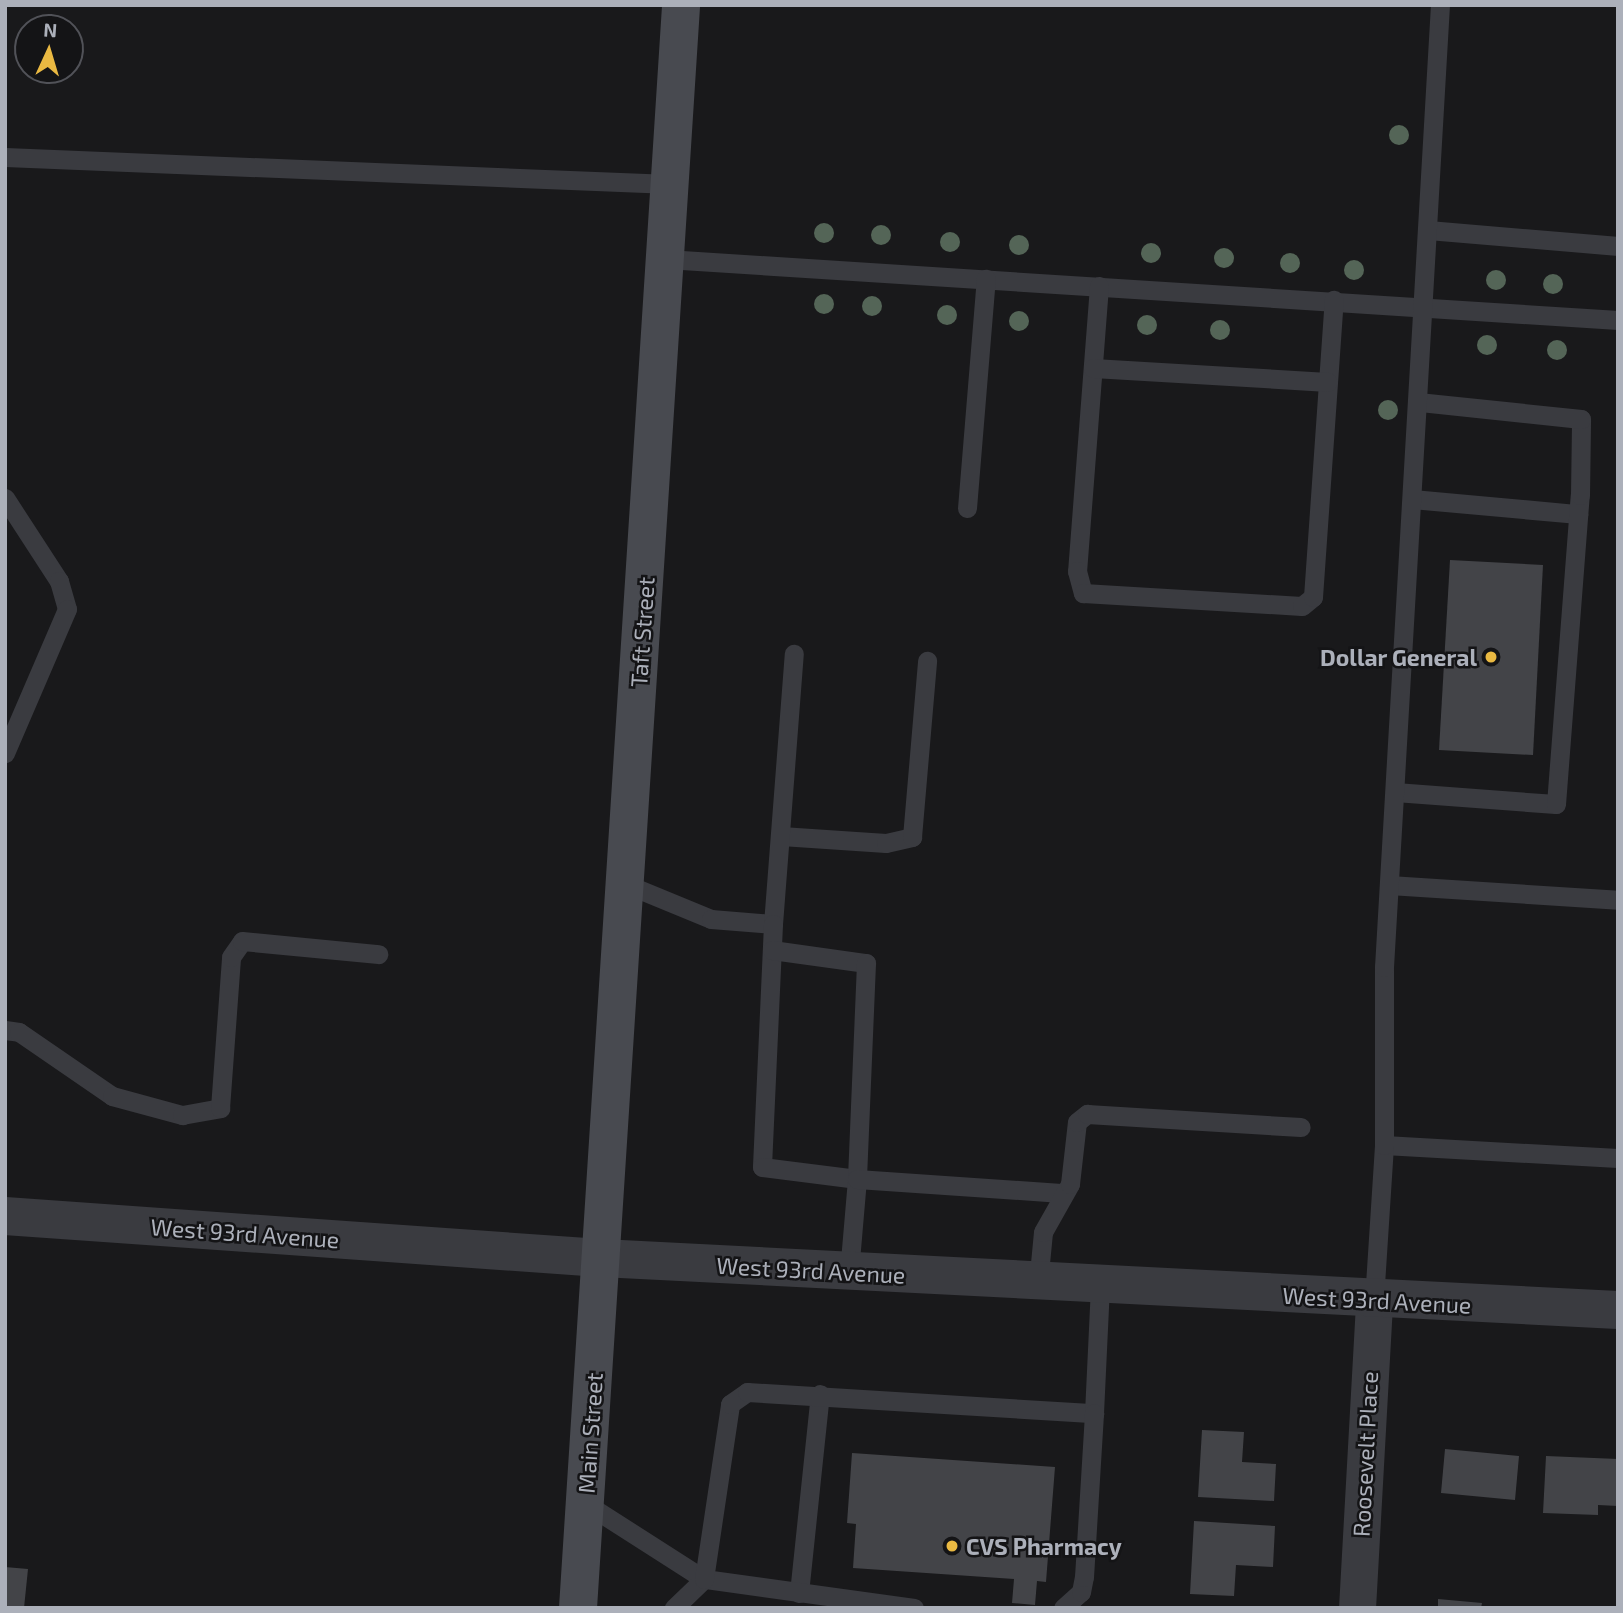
<!DOCTYPE html>
<html>
<head>
<meta charset="utf-8">
<style>
  body { margin:0 }
  #map { position:relative; width:1623px; height:1613px; overflow:hidden; background:#19191b; font-family:"Exo 2",sans-serif }
  div>[style] { position:absolute }
  [style*='--x'] { left:calc(var(--x)*1px); top:calc(var(--y)*1px); width:calc(var(--w)*1px); rotate:calc(var(--a)*1deg) }
  .building>* { inset:0; background:#434448 }
  .service>* { height:19px; margin:-9.5px; padding:0 9.5px; transform-origin:9.5px; border-radius:9.5px; background:#3a3b40 }
  .minor>* { height:37px; margin:-18.5px; padding:0 18.5px; transform-origin:18.5px; border-radius:18.5px; background:#3a3b40 }
  .tertiary>* { height:38px; margin:-19px; padding:0 19px; transform-origin:19px; border-radius:19px; background:#3a3b40 }
  .secondary>* { height:38px; margin:-19px; padding:0 19px; transform-origin:19px; border-radius:19px; background:#484a50 }
  .trees>* { width:20px; height:20px; margin:-10px; border-radius:50%; background:#546557 }
  .dots>* { width:19px; height:19px; translate:-50% -50%; box-sizing:border-box; border:4px solid #141416; border-radius:50% }
  span { translate:-50% -50%; white-space:nowrap; text-align:center; line-height:1.15; -webkit-text-stroke:5px #141416; paint-order:stroke }
  .street-label { font-size:23px; color:#acb0ba }
  .poi-label { font-size:23px; color:#acb0ba; font-weight:700 }
  .right { translate:-100% -50%; text-align:right }
  .left { translate:0 -50%; text-align:left }
  .frame { position:absolute; inset:0; border:7px solid #acb0ba; pointer-events:none }
  .north { position:absolute; left:14px; top:14px; width:70px; height:70px; box-sizing:border-box; background:#141416; border:2px solid #515258; border-radius:50%; rotate:4deg; font-size:19px; font-weight:700; line-height:28px; text-align:center; color:#acb0ba }
  .north::after { content:''; display:block; margin:auto; width:24px; height:32px; background:#eab942; clip-path:polygon(50% 0,100% 100%,50% 72%,0 100%) }
</style>
</head>
<body>
<div id="map">
  <div class="building">
    <i style="clip-path:polygon(1450px 560px,1543px 565px,1533px 755px,1439px 750px)"></i>
    <i style="clip-path:polygon(1202px 1430px,1244px 1432px,1242px 1462px,1276px 1464px,1274px 1501px,1198px 1497px)"></i>
    <i style="clip-path:polygon(1445px 1449px,1519px 1456px,1515px 1500px,1441px 1493px)"></i>
    <i style="clip-path:polygon(852px 1453px,1055px 1467px,1046px 1582px,1037px 1581px,1035px 1605px,1012px 1603px,1014px 1579px,853px 1568px,856px 1524px,847px 1523px)"></i>
    <i style="clip-path:polygon(1546px 1456px,1618px 1459px,1618px 1506px,1598px 1505px,1598px 1515px,1543px 1513px)"></i>
    <i style="clip-path:polygon(1194px 1521px,1275px 1526px,1273px 1567px,1236px 1565px,1234px 1596px,1190px 1594px)"></i>
    <i style="clip-path:polygon(5px 1567px,28px 1569px,24px 1608px,5px 1608px)"></i>
    <i style="clip-path:polygon(1438px 1599px,1482px 1603px,1481px 1608px,1438px 1608px)"></i>
  </div>
  <div class="service">
    <i style="--x:5;--y:157;--w:666;--a:2.33"></i>
    <i style="--x:1428;--y:230;--w:191;--a:4.8"></i>
    <i style="--x:666;--y:259;--w:954;--a:3.67"></i>
    <i style="--x:1099;--y:286;--w:286;--a:94.4"></i>
    <i style="--x:1077;--y:571;--w:23;--a:75"></i>
    <i style="--x:1083;--y:593;--w:219;--a:3.4"></i>
    <i style="--x:1302;--y:606;--w:14;--a:-39"></i>
    <i style="--x:1313;--y:597;--w:298;--a:-86"></i>
    <i style="--x:1093;--y:368;--w:235;--a:3.4"></i>
    <i style="--x:5;--y:498;--w:99;--a:57"></i>
    <i style="--x:59;--y:581;--w:29;--a:74"></i>
    <i style="--x:67;--y:609;--w:157;--a:113.3"></i>
    <i style="--x:1412;--y:499;--w:167;--a:5.2"></i>
    <i style="--x:967;--y:508;--w:230;--a:-85.3"></i>
    <i style="--x:1395;--y:792;--w:161;--a:4.3"></i>
    <i style="--x:1556;--y:804;--w:310;--a:-85.6"></i>
    <i style="--x:1580;--y:495;--w:76;--a:-89.2"></i>
    <i style="--x:1581;--y:419;--w:164;--a:-174"></i>
    <i style="--x:781;--y:836;--w:105;--a:3.8"></i>
    <i style="--x:886;--y:843;--w:27;--a:-13"></i>
    <i style="--x:912;--y:837;--w:177;--a:-85.1"></i>
    <i style="--x:626;--y:884;--w:92;--a:22.4"></i>
    <i style="--x:711;--y:919;--w:62;--a:4.6"></i>
    <i style="--x:773;--y:924;--w:271;--a:-85.6"></i>
    <i style="--x:1389;--y:885;--w:229;--a:3.7"></i>
    <i style="--x:773;--y:924;--w:243;--a:92.6"></i>
    <i style="--x:762;--y:1167;--w:96;--a:7.2"></i>
    <i style="--x:857;--y:1179;--w:94;--a:94.9"></i>
    <i style="--x:772;--y:950;--w:95;--a:7.9"></i>
    <i style="--x:866;--y:963;--w:216;--a:92.4"></i>
    <i style="--x:857;--y:1179;--w:208;--a:3.9"></i>
    <i style="--x:5;--y:1030;--w:14;--a:8"></i>
    <i style="--x:19;--y:1032;--w:113;--a:34.5"></i>
    <i style="--x:112;--y:1096;--w:73;--a:15.2"></i>
    <i style="--x:182;--y:1115;--w:39;--a:-10"></i>
    <i style="--x:220;--y:1108;--w:151;--a:-85.8"></i>
    <i style="--x:231;--y:957;--w:19;--a:-55"></i>
    <i style="--x:242;--y:941;--w:137;--a:5.5"></i>
    <i style="--x:1384;--y:1145;--w:234;--a:3.2"></i>
    <i style="--x:1038;--y:1284;--w:52;--a:-84.5"></i>
    <i style="--x:1043;--y:1232;--w:55;--a:-60.6"></i>
    <i style="--x:1070;--y:1184;--w:62;--a:-83.6"></i>
    <i style="--x:1077;--y:1122;--w:13;--a:-39"></i>
    <i style="--x:1087;--y:1114;--w:214;--a:3.5"></i>
    <i style="--x:1374;--y:1300;--w:155;--a:-86.3"></i>
    <i style="--x:1384;--y:1145;--w:178;--a:-90"></i>
    <i style="--x:1384;--y:967;--w:964;--a:-86.67"></i>
    <i style="--x:585;--y:1503;--w:141;--a:32.6"></i>
    <i style="--x:704;--y:1579;--w:42;--a:136"></i>
    <i style="--x:799;--y:1593;--w:200;--a:-84"></i>
    <i style="--x:914;--y:1608;--w:212;--a:-172.1"></i>
    <i style="--x:704;--y:1579;--w:177;--a:-81.5"></i>
    <i style="--x:730;--y:1404;--w:21;--a:-35"></i>
    <i style="--x:747;--y:1392;--w:348;--a:3.5"></i>
    <i style="--x:1094;--y:1413;--w:126;--a:-87.3"></i>
    <i style="--x:1063;--y:1608;--w:24;--a:-42"></i>
    <i style="--x:1081;--y:1592;--w:15;--a:-79"></i>
    <i style="--x:1084;--y:1577;--w:164;--a:-86.5"></i>
  </div>
  <div class="minor">
    <i style="--x:1357;--y:1608;--w:308;--a:-86.8"></i>
  </div>
  <div class="tertiary">
    <i style="--x:5;--y:1216;--w:597;--a:4.03"></i>
    <i style="--x:601;--y:1258;--w:1018;--a:2.93"></i>
  </div>
  <div class="secondary">
    <i style="--x:578;--y:1608;--w:1606;--a:-86.32"></i>
  </div>
  <div class="trees">
    <i style="left:1399px;top:135px"></i>
    <i style="left:824px;top:233px"></i>
    <i style="left:881px;top:235px"></i>
    <i style="left:950px;top:242px"></i>
    <i style="left:1019px;top:245px"></i>
    <i style="left:1151px;top:253px"></i>
    <i style="left:1224px;top:258px"></i>
    <i style="left:1290px;top:263px"></i>
    <i style="left:1354px;top:270px"></i>
    <i style="left:1496px;top:280px"></i>
    <i style="left:1553px;top:284px"></i>
    <i style="left:824px;top:304px"></i>
    <i style="left:872px;top:306px"></i>
    <i style="left:947px;top:315px"></i>
    <i style="left:1019px;top:321px"></i>
    <i style="left:1147px;top:325px"></i>
    <i style="left:1220px;top:330px"></i>
    <i style="left:1487px;top:345px"></i>
    <i style="left:1557px;top:350px"></i>
    <i style="left:1388px;top:410px"></i>
  </div>
  <div class="dots">
    <i style="left:1491px;top:657px;background:#eab942"></i>
    <i style="left:952px;top:1546px;background:#eab942"></i>
  </div>
  <div class="street-label">
    <span style="left:642px;top:632px;rotate:-86deg">Taft Street</span>
    <span style="left:245px;top:1233px;rotate:4deg">West 93rd Avenue</span>
    <span style="left:811px;top:1270px;rotate:3deg">West 93rd Avenue</span>
    <span style="left:1377px;top:1300px;rotate:3deg">West 93rd Avenue</span>
    <span style="left:590px;top:1433px;rotate:-86deg">Main Street</span>
    <span style="left:1365px;top:1454px;rotate:-87deg">Roosevelt Place</span>
  </div>
  <div class="poi-label">
    <span class="right" style="left:1477px;top:657px">Dollar General</span>
    <span class="left" style="left:966px;top:1546px">CVS Pharmacy</span>
  </div>
  <div class="frame"></div>
  <div class="north">N</div>
</div>
</body>
</html>
